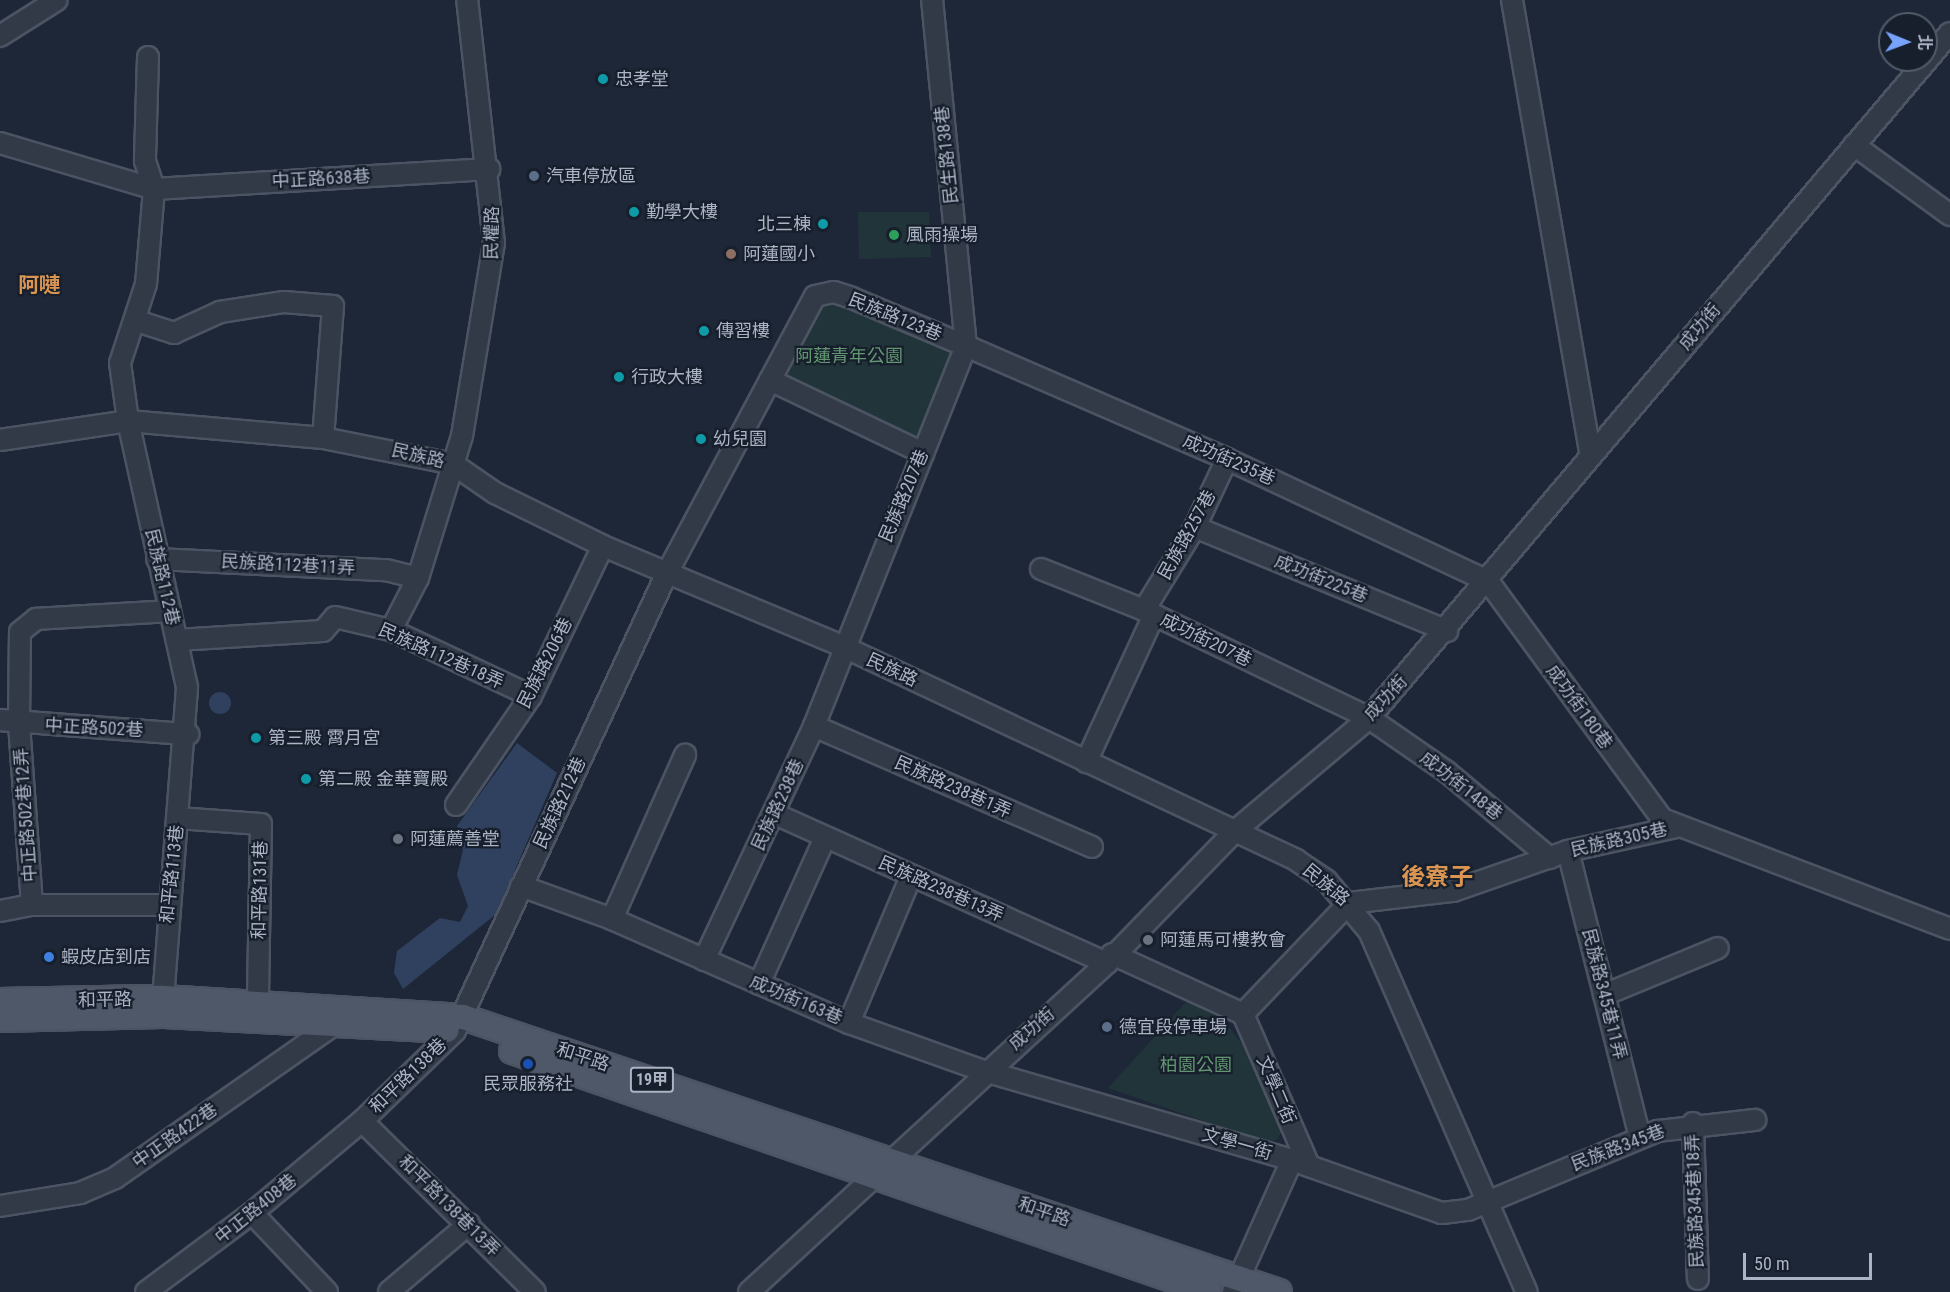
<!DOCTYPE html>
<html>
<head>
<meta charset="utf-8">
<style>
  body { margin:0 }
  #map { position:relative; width:1950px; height:1292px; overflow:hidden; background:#1e2738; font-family:"Roboto Condensed","Noto Sans TC",sans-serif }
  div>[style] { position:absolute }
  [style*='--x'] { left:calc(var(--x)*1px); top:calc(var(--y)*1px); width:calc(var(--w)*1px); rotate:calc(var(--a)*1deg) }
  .green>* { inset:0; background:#203439 }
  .water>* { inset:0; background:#304160 }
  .round { border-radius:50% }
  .roads { filter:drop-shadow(2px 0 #4c5463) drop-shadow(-2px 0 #4c5463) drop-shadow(0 2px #4c5463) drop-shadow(0 -2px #4c5463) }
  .minor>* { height:20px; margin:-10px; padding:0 10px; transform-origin:10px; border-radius:10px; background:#323a48 }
  .major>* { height:24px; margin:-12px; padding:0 12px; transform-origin:12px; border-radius:12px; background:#4f5868 }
  .dots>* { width:16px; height:16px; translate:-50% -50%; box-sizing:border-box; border:3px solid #171f2c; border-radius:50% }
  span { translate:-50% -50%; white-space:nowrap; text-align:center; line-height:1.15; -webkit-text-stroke:4.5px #171f2c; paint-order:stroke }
  .shield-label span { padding:2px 4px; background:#171f2c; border:2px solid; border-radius:4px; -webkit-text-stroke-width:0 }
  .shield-label { font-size:16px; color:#abb4c5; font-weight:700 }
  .poi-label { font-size:18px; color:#abb4c5 }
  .left { translate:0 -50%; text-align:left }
  .right { translate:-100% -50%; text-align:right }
  .street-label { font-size:18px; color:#abb4c5 }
  .park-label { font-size:18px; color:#629771 }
  .quarter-label { font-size:21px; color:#da9552; font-weight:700 }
  .district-label { font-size:24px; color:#da9552; font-weight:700 }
  .north { position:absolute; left:1878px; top:12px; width:60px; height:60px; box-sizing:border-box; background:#171f2c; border:2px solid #525b69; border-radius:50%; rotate:91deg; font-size:16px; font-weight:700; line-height:24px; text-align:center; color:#abb4c5 }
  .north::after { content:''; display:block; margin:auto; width:21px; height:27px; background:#77a3ff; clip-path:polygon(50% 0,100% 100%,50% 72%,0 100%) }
  .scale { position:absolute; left:1743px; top:1253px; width:129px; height:27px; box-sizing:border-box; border:3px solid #abb4c5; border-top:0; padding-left:8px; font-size:18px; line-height:21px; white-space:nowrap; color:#abb4c5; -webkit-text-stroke:4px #171f2c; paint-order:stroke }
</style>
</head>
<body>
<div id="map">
  <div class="green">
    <i style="clip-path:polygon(858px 212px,929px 212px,931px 257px,859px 259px)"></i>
    <i style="clip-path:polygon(842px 301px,956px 354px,919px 438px,780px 378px,822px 305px)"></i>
    <i style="clip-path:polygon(1187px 1001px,1223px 1020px,1252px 1056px,1283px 1127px,1278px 1139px,1267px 1143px,1108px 1088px)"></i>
  </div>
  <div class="water">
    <i class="round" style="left:209px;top:692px;width:22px;height:22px"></i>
    <i style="clip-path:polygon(517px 743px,557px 773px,496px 914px,403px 989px,394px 973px,397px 951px,440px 918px,460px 922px,468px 906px,457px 875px,463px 850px,457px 826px)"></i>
  </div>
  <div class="roads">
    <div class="minor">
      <i style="--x:1512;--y:0;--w:462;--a:80.2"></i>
      <i style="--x:0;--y:36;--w:67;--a:-32.3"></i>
      <i style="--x:148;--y:57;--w:104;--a:91.7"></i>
      <i style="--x:145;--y:161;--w:29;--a:72"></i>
      <i style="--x:154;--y:189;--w:95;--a:94.8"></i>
      <i style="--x:146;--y:284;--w:83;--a:108.2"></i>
      <i style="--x:120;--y:363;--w:59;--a:82.1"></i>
      <i style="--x:128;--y:421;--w:273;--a:77.5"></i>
      <i style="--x:187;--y:688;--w:324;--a:94.4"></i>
      <i style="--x:0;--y:143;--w:161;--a:16.6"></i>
      <i style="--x:154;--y:189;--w:336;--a:-3.4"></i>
      <i style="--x:1854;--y:145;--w:119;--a:36.1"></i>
      <i style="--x:137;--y:321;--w:39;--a:18"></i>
      <i style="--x:174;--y:333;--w:51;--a:-24.5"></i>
      <i style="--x:220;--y:312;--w:65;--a:-8.9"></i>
      <i style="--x:284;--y:302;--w:49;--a:4.7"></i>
      <i style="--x:333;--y:306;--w:132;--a:94.3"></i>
      <i style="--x:770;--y:380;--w:170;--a:25.5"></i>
      <i style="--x:0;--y:440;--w:129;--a:-8.4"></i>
      <i style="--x:128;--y:421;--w:196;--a:5"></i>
      <i style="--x:323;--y:438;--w:133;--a:11.3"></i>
      <i style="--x:453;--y:464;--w:51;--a:34.6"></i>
      <i style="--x:495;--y:493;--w:120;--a:26.1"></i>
      <i style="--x:603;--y:546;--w:261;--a:22.7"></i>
      <i style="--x:844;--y:647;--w:500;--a:25.2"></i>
      <i style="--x:1296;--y:860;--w:36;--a:34"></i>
      <i style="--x:1326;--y:880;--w:67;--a:49.9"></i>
      <i style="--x:1369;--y:931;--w:394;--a:66.4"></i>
      <i style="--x:1195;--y:527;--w:273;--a:22.4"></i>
      <i style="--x:157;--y:559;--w:229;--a:2.8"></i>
      <i style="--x:386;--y:570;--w:33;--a:14"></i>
      <i style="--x:1041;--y:569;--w:111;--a:21.7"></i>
      <i style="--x:1144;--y:610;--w:250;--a:25.6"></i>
      <i style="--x:1369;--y:718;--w:95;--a:34.7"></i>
      <i style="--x:1447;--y:772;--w:134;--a:39.9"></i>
      <i style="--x:1144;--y:610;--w:97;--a:-58.4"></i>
      <i style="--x:1195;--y:527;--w:75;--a:-64.8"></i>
      <i style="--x:391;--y:630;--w:59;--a:-62.6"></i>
      <i style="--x:418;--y:578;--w:149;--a:-72.8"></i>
      <i style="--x:462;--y:436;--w:196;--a:-80.6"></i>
      <i style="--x:494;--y:243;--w:244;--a:-96.3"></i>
      <i style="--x:177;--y:640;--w:146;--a:-3.5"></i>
      <i style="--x:323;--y:631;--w:18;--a:-49"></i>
      <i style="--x:335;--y:617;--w:57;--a:13.1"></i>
      <i style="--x:391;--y:630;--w:155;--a:25.2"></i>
      <i style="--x:0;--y:720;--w:189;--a:4.3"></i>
      <i style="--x:814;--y:726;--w:303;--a:23.5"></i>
      <i style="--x:1086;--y:762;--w:162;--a:-65.2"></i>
      <i style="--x:456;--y:805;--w:132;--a:-55.5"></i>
      <i style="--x:531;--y:696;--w:166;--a:-64.4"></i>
      <i style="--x:775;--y:814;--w:364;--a:24.2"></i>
      <i style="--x:177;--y:818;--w:84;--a:4.1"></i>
      <i style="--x:261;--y:824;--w:180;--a:91"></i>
      <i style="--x:1568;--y:851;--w:295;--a:75.9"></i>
      <i style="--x:521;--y:886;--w:97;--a:19.9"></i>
      <i style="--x:612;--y:919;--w:259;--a:23.7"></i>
      <i style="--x:849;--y:1023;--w:143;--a:19.6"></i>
      <i style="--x:984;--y:1071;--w:321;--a:16.1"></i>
      <i style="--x:1292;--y:1160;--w:159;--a:19.5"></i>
      <i style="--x:1442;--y:1213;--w:26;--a:-7"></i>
      <i style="--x:1468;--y:1210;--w:206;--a:-22.6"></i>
      <i style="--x:1658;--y:1131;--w:98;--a:-6.5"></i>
      <i style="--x:32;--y:905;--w:181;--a:-94.1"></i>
      <i style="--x:19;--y:724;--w:92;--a:-89.4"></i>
      <i style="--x:20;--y:632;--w:21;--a:-39"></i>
      <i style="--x:36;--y:619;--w:134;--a:-3.4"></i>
      <i style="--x:0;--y:911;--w:33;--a:-11"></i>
      <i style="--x:32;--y:905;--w:135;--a:0"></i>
      <i style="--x:612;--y:919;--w:180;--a:-66"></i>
      <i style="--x:1112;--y:954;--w:144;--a:24.6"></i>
      <i style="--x:1243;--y:1014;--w:153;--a:-46.3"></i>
      <i style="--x:1349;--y:903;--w:105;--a:-6.6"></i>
      <i style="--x:1453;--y:891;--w:122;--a:-19.2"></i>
      <i style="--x:1568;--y:851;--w:111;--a:-12.5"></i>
      <i style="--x:704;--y:960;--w:259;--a:-64.8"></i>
      <i style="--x:814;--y:726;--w:409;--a:-68.2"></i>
      <i style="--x:966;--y:346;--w:348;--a:-95.6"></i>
      <i style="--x:759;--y:984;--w:160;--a:-65.7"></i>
      <i style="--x:1604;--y:995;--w:123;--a:-22.4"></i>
      <i style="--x:1243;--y:1014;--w:166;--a:66.5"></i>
      <i style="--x:849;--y:1023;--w:160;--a:-67.1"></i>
      <i style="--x:362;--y:1121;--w:243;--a:44.7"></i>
      <i style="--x:1693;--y:1123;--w:156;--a:88.2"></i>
      <i style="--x:0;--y:1206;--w:81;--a:-9.2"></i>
      <i style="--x:80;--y:1193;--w:38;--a:-23"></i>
      <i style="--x:115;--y:1178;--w:265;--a:-35"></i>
      <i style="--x:252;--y:1213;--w:109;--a:46.5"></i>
      <i style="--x:146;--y:1292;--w:132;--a:-36.7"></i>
      <i style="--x:252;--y:1213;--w:143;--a:-39.9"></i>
      <i style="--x:362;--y:1121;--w:129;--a:-44.1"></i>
      <i style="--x:455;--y:1031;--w:502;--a:-65.17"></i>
      <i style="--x:666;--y:575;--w:316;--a:-61.9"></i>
      <i style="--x:815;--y:296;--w:19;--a:-12"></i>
      <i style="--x:834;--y:292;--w:19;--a:18"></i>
      <i style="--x:852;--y:298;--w:124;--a:22.8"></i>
      <i style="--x:966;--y:346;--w:284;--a:23.4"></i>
      <i style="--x:1227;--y:459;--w:288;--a:25.1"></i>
      <i style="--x:1488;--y:581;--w:295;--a:53.8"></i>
      <i style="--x:1662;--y:819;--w:308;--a:20.9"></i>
      <i style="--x:389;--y:1292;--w:105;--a:-40.4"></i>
      <i style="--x:749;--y:1292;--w:486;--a:-42.6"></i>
      <i style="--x:1107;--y:963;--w:184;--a:-45.9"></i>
      <i style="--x:1235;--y:831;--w:175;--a:-40.1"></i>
      <i style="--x:1369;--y:718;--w:898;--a:-49.7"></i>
      <i style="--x:1233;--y:1292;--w:145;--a:-65.9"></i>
    </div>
    <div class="major">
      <i style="--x:0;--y:1001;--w:163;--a:-1.1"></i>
      <i style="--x:163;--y:998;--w:301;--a:3.6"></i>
      <i style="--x:463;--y:1017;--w:861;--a:18.62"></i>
      <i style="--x:0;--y:1019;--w:162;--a:-1.4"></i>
      <i style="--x:162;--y:1015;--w:285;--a:3"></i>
      <i style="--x:512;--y:1051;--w:737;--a:19.07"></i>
    </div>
  </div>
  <div class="dots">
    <i style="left:603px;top:79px;background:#0f9aa8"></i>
    <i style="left:534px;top:176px;background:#5c6f8a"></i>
    <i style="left:634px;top:212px;background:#0f9aa8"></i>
    <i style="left:823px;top:224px;background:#0f9aa8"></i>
    <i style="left:894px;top:235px;background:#2e9e5b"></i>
    <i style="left:731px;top:254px;background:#8d6e63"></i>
    <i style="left:704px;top:331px;background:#0f9aa8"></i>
    <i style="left:619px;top:377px;background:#0f9aa8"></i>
    <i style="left:701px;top:439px;background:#0f9aa8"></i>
    <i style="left:256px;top:738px;background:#0f9aa8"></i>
    <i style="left:306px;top:779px;background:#0f9aa8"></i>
    <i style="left:398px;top:839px;background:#6b7280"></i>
    <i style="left:1148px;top:940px;background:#6b7280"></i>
    <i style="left:49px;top:957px;background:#3f7fe0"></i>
    <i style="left:1107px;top:1027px;background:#5c6f8a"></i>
    <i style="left:528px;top:1064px;background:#1a4fb4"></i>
  </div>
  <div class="shield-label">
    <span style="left:652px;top:1080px">19甲</span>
  </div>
  <div class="poi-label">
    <span class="left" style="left:615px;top:79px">忠孝堂</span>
    <span class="left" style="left:546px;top:176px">汽車停放區</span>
    <span class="left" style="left:646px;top:212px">勤學大樓</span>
    <span class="right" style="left:811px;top:224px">北三棟</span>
    <span class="left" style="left:906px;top:235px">風雨操場</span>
    <span class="left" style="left:743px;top:254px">阿蓮國小</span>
    <span class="left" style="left:716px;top:331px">傳習樓</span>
    <span class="left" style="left:631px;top:377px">行政大樓</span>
    <span class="left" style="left:713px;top:439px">幼兒園</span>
    <span class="left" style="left:268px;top:738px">第三殿 霄月宮</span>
    <span class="left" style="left:318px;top:779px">第二殿 金華寶殿</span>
    <span class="left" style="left:410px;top:839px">阿蓮薦善堂</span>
    <span class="left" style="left:1160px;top:940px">阿蓮馬可樓教會</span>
    <span class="left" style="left:61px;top:957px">蝦皮店到店</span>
    <span class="left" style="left:1119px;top:1027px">德宜段停車場</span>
    <span style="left:528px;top:1084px">民眾服務社</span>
  </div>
  <div class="street-label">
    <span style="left:947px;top:155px;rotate:-96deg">民生路138巷</span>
    <span style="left:321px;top:179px;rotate:-3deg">中正路638巷</span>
    <span style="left:492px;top:233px;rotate:-89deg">民權路</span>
    <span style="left:895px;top:317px;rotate:22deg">民族路123巷</span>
    <span style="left:1700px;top:327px;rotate:-50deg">成功街</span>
    <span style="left:418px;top:456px;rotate:13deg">民族路</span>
    <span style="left:1229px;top:460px;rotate:24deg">成功街235巷</span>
    <span style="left:904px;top:496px;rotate:-67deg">民族路207巷</span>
    <span style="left:1187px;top:535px;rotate:-61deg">民族路257巷</span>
    <span style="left:288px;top:565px;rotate:3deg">民族路112巷11弄</span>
    <span style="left:162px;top:577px;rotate:77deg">民族路112巷</span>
    <span style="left:1321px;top:579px;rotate:22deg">成功街225巷</span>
    <span style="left:1206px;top:640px;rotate:26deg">成功街207巷</span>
    <span style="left:441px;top:656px;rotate:24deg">民族路112巷18弄</span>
    <span style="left:545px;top:663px;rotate:-63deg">民族路206巷</span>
    <span style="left:892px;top:670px;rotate:25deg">民族路</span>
    <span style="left:1386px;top:698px;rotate:-47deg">成功街</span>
    <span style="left:1579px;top:707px;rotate:54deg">成功街180巷</span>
    <span style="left:94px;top:728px;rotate:3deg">中正路502巷</span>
    <span style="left:1461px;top:786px;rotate:38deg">成功街148巷</span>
    <span style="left:953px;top:787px;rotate:24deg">民族路238巷1弄</span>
    <span style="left:560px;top:803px;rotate:-65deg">民族路212巷</span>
    <span style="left:778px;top:805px;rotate:-65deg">民族路238巷</span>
    <span style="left:26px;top:815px;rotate:-94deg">中正路502巷12弄</span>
    <span style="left:1619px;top:840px;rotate:-13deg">民族路305巷</span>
    <span style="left:172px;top:874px;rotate:-84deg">和平路113巷</span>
    <span style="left:1326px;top:885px;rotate:40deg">民族路</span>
    <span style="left:941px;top:889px;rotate:24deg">民族路238巷13弄</span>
    <span style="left:260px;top:890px;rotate:-89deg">和平路131巷</span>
    <span style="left:1604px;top:994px;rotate:76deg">民族路345巷11弄</span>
    <span style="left:105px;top:1000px;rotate:-1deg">和平路</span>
    <span style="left:796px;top:1000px;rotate:23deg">成功街163巷</span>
    <span style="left:1032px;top:1029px;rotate:-41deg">成功街</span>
    <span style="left:583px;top:1057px;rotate:18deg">和平路</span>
    <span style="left:408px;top:1076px;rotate:-44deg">和平路138巷</span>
    <span style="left:1276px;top:1090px;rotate:67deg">文學二街</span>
    <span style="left:175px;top:1136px;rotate:-35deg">中正路422巷</span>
    <span style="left:1237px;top:1144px;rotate:16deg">文學一街</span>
    <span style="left:1618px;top:1148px;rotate:-21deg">民族路345巷</span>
    <span style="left:1695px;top:1201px;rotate:-92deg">民族路345巷18弄</span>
    <span style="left:449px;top:1206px;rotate:45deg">和平路138巷13弄</span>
    <span style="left:256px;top:1209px;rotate:-39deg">中正路408巷</span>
    <span style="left:1044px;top:1212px;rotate:19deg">和平路</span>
  </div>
  <div class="park-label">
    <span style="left:849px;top:356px">阿蓮青年公園</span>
    <span style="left:1196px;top:1065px">柏園公園</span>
  </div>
  <div class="quarter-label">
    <span style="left:39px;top:285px">阿嗹</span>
  </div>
  <div class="district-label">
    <span style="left:1437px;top:878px">後寮子</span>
  </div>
  <div class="north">北</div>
  <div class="scale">50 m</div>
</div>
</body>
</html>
